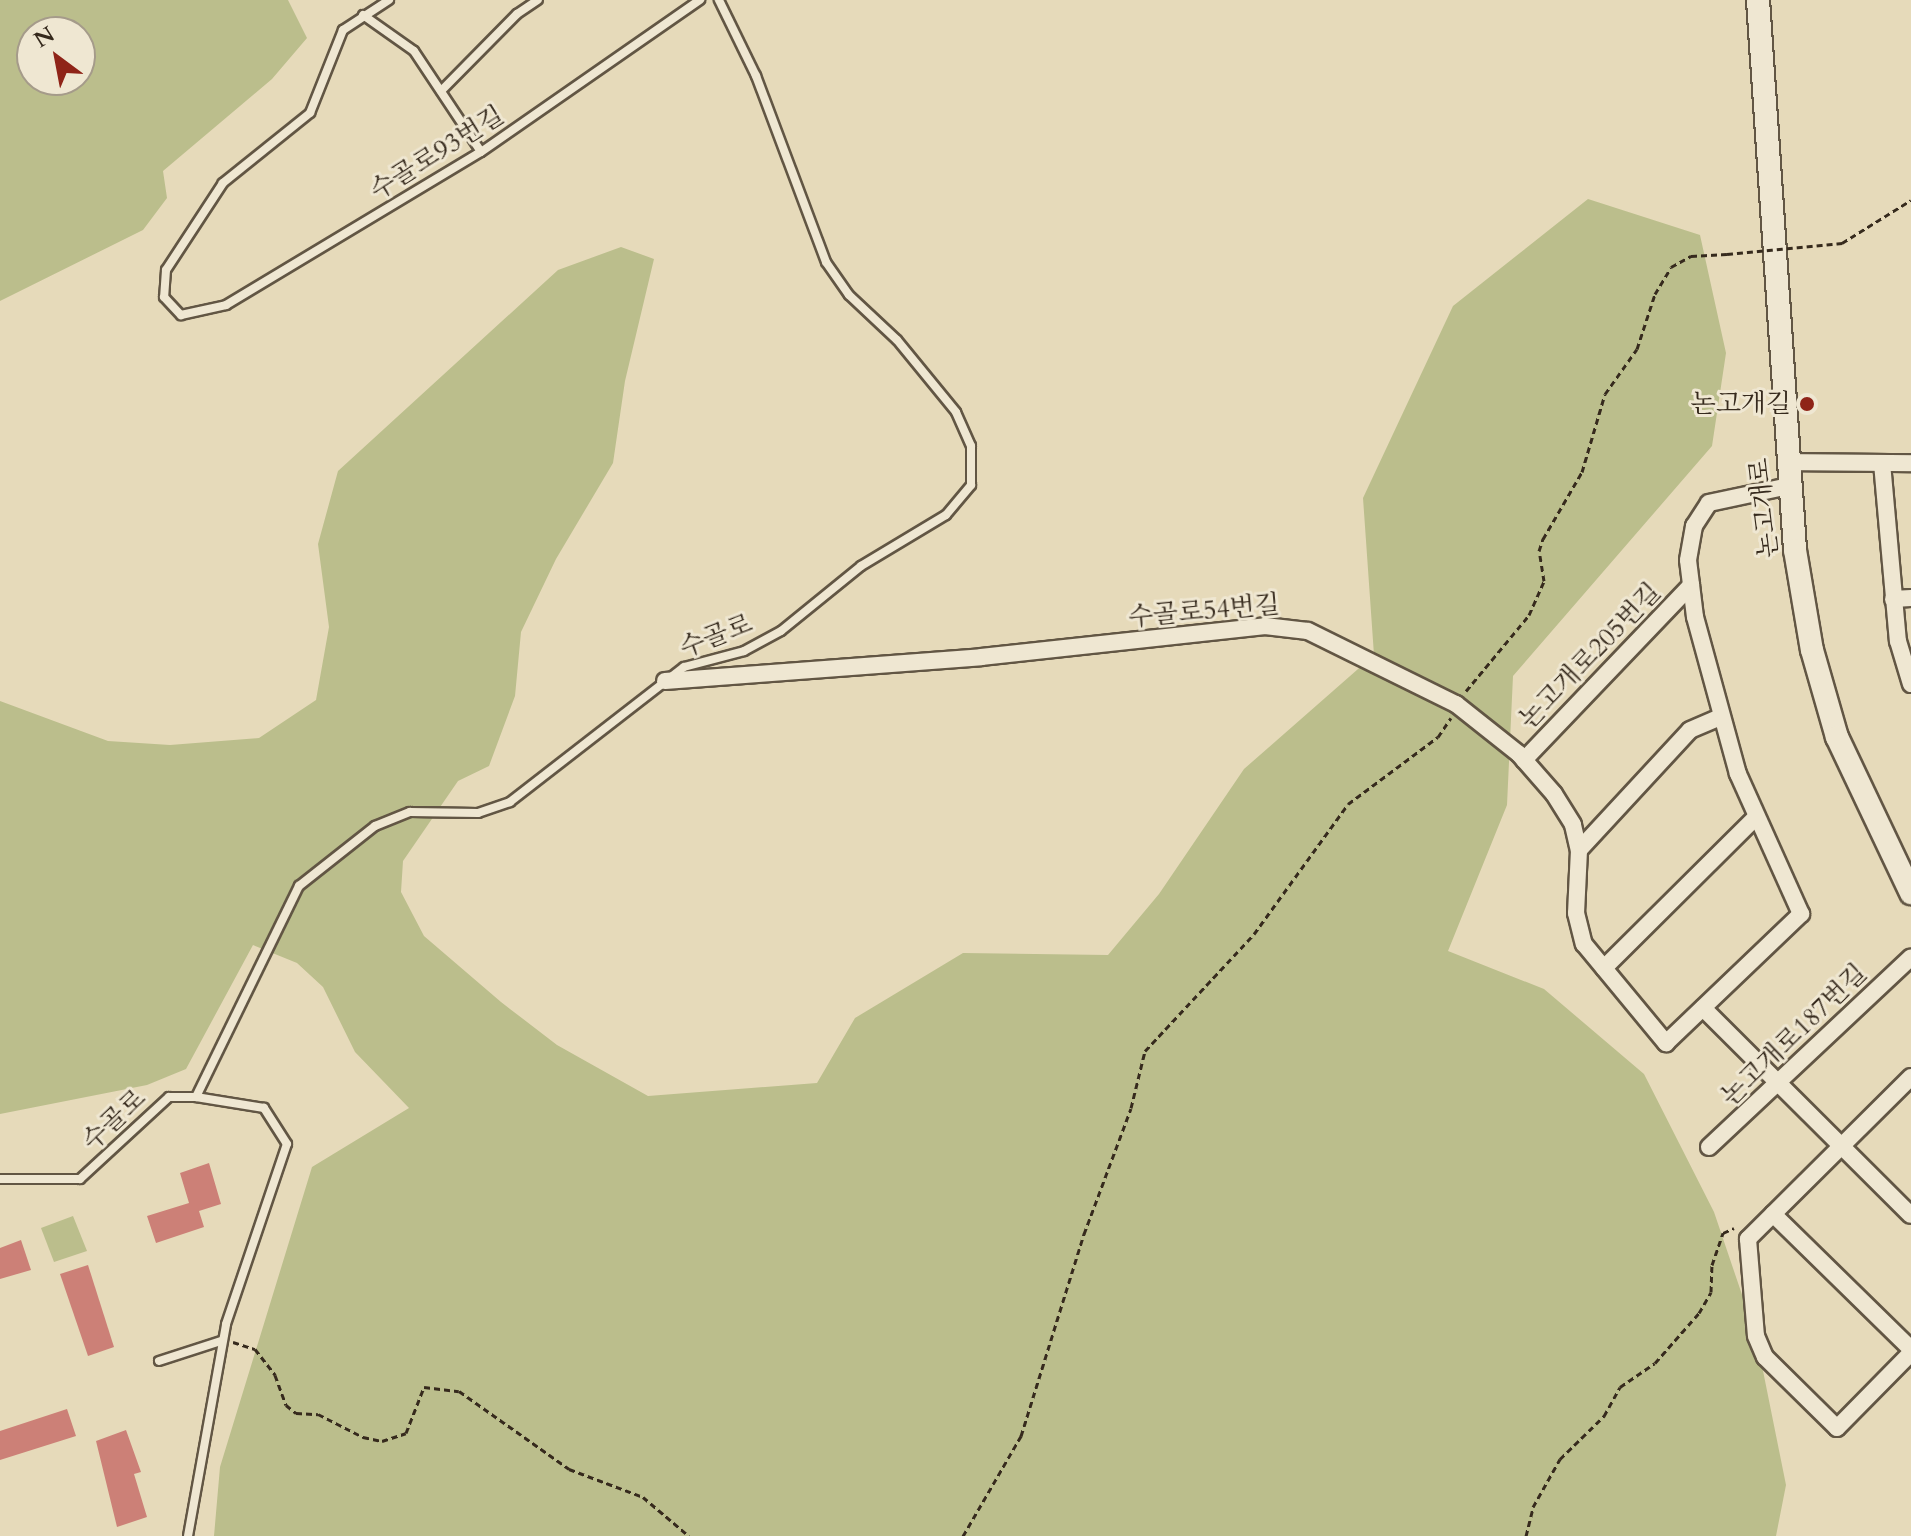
<!DOCTYPE html>
<html>
<head>
<meta charset="utf-8">
<style>
  body { margin:0 }
  #map { position:relative; width:1911px; height:1536px; overflow:hidden; background:#e6daba; font-family:Cardo,"Noto Serif KR",serif }
  div>[style] { position:absolute }
  [style*='--x'] { left:calc(var(--x)*1px); top:calc(var(--y)*1px); width:calc(var(--w)*1px); rotate:calc(var(--a)*1deg) }
  .green>* { inset:0; background:#bbbe8c }
  .building>* { inset:0; background:#cc8077 }
  .path>* { height:3px; margin-top:-1.5px; transform-origin:0; background:repeating-linear-gradient(90deg,#362a1d 0 6px,transparent 0 10px) }
  .roads { filter:drop-shadow(2px 0 #625644) drop-shadow(-2px 0 #625644) drop-shadow(0 2px #625644) drop-shadow(0 -2px #625644) }
  .service>* { height:8px; margin:-4px; padding:0 4px; transform-origin:4px; border-radius:4px; background:#efe7d2 }
  .minor>* { height:16px; margin:-8px; padding:0 8px; transform-origin:8px; border-radius:8px; background:#efe7d2 }
  .secondary>* { height:22px; margin:-11px; padding:0 11px; transform-origin:11px; border-radius:11px; background:#efe7d2 }
  .path-bridge>* { height:3px; margin-top:-1.5px; transform-origin:0; background:repeating-linear-gradient(90deg,#362a1d 0 6px,transparent 0 10px) }
  .dots>* { width:22px; height:22px; translate:-50% -50%; box-sizing:border-box; border:4px solid #efe7d2; border-radius:50% }
  span { translate:-50% -50%; white-space:nowrap; text-align:center; line-height:1.15; -webkit-text-stroke:6px #efe7d2; paint-order:stroke }
  .street-label { font-size:26px; color:#362a1d }
  .poi-label { font-size:26px; color:#362a1d }
  .right { translate:-100% -50%; text-align:right }
  .north { position:absolute; left:16px; top:16px; width:80px; height:80px; box-sizing:border-box; background:#efe7d2; border:2px solid #a59b8a; border-radius:50%; rotate:328deg; font-size:22px; font-weight:700; line-height:32px; text-align:center; color:#362a1d }
  .north::after { content:''; display:block; margin:auto; width:28px; height:36px; background:#8f2418; clip-path:polygon(50% 0,100% 100%,50% 72%,0 100%) }
</style>
</head>
<body>
<div id="map">
  <div class="green">
    <i style="clip-path:polygon(evenodd,0 0,288px 0,307px 38px,272px 79px,163px 171px,167px 198px,143px 230px,0 301px,0 0,32px 32px,80px 32px,80px 80px,32px 80px,32px 32px)"></i>
    <i style="clip-path:polygon(1588px 199px,1700px 235px,1726px 353px,1712px 446px,1513px 676px,1507px 805px,1448px 951px,1544px 989px,1644px 1074px,1714px 1212px,1756px 1336px,1786px 1485px,1776px 1536px,214px 1536px,220px 1467px,312px 1167px,409px 1108px,355px 1052px,323px 987px,297px 963px,253px 945px,186px 1069px,147px 1085px,0 1114px,0 701px,108px 741px,170px 745px,259px 738px,316px 700px,329px 627px,318px 544px,338px 471px,558px 270px,621px 247px,654px 259px,625px 381px,613px 463px,556px 559px,521px 632px,515px 696px,489px 766px,458px 781px,403px 861px,401px 892px,424px 936px,501px 1002px,557px 1045px,648px 1096px,817px 1083px,855px 1018px,963px 953px,1108px 955px,1159px 894px,1244px 769px,1374px 655px,1363px 498px,1453px 306px)"></i>
    <i style="clip-path:polygon(73px 1216px,87px 1251px,54px 1262px,41px 1228px)"></i>
  </div>
  <div class="building">
    <i style="clip-path:polygon(209px 1163px,221px 1204px,199px 1211px,204px 1227px,156px 1243px,147px 1216px,189px 1203px,180px 1173px)"></i>
    <i style="clip-path:polygon(21px 1240px,31px 1270px,0 1279px,0 1248px)"></i>
    <i style="clip-path:polygon(88px 1265px,114px 1347px,88px 1356px,60px 1274px)"></i>
    <i style="clip-path:polygon(67px 1409px,76px 1436px,0 1460px,0 1431px)"></i>
    <i style="clip-path:polygon(126px 1430px,141px 1472px,134px 1474px,147px 1517px,117px 1527px,96px 1441px)"></i>
  </div>
  <div class="path">
    <i style="--x:1842;--y:243;--w:81;--a:-31.9"></i>
    <i style="--x:1466;--y:691;--w:99;--a:-50.3"></i>
    <i style="--x:1529;--y:615;--w:37;--a:-66"></i>
    <i style="--x:1544;--y:581;--w:30;--a:-99"></i>
    <i style="--x:1539;--y:551;--w:13;--a:-72"></i>
    <i style="--x:1543;--y:539;--w:78;--a:-59.8"></i>
    <i style="--x:1582;--y:472;--w:81;--a:-73.6"></i>
    <i style="--x:1605;--y:394;--w:55;--a:-54.6"></i>
    <i style="--x:1637;--y:349;--w:58;--a:-71.9"></i>
    <i style="--x:1655;--y:294;--w:31;--a:-59"></i>
    <i style="--x:1671;--y:267;--w:23;--a:-29"></i>
    <i style="--x:1691;--y:256;--w:36;--a:-3"></i>
    <i style="--x:233;--y:1342;--w:23;--a:18"></i>
    <i style="--x:255;--y:1349;--w:33;--a:52"></i>
    <i style="--x:275;--y:1375;--w:32;--a:70"></i>
    <i style="--x:286;--y:1405;--w:13;--a:39"></i>
    <i style="--x:296;--y:1413;--w:22;--a:3"></i>
    <i style="--x:318;--y:1414;--w:51;--a:27.1"></i>
    <i style="--x:363;--y:1437;--w:19;--a:12"></i>
    <i style="--x:382;--y:1441;--w:25;--a:-18"></i>
    <i style="--x:406;--y:1433;--w:49;--a:-68.6"></i>
    <i style="--x:424;--y:1387;--w:35;--a:7"></i>
    <i style="--x:459;--y:1391;--w:135;--a:35.3"></i>
    <i style="--x:569;--y:1469;--w:79;--a:20.7"></i>
    <i style="--x:643;--y:1497;--w:60;--a:40.3"></i>
    <i style="--x:963;--y:1536;--w:116;--a:-59.9"></i>
    <i style="--x:1021;--y:1436;--w:212;--a:-72.7"></i>
    <i style="--x:1084;--y:1234;--w:134;--a:-69.5"></i>
    <i style="--x:1131;--y:1108;--w:59;--a:-76.2"></i>
    <i style="--x:1145;--y:1051;--w:160;--a:-47"></i>
    <i style="--x:1254;--y:934;--w:160;--a:-54.1"></i>
    <i style="--x:1348;--y:804;--w:112;--a:-36.7"></i>
    <i style="--x:1438;--y:737;--w:23;--a:-56"></i>
    <i style="--x:1526;--y:1536;--w:30;--a:-76"></i>
    <i style="--x:1533;--y:1507;--w:55;--a:-60.6"></i>
    <i style="--x:1560;--y:1459;--w:62;--a:-44.3"></i>
    <i style="--x:1604;--y:1416;--w:33;--a:-61"></i>
    <i style="--x:1620;--y:1387;--w:42;--a:-34.4"></i>
    <i style="--x:1655;--y:1363;--w:67;--a:-48.7"></i>
    <i style="--x:1699;--y:1313;--w:24;--a:-60"></i>
    <i style="--x:1711;--y:1292;--w:27;--a:-88"></i>
    <i style="--x:1712;--y:1265;--w:34;--a:-71"></i>
    <i style="--x:1723;--y:1233;--w:12;--a:-24"></i>
  </div>
  <div class="roads">
    <div class="service">
      <i style="--x:389;--y:0;--w:55;--a:146.9"></i>
      <i style="--x:343;--y:30;--w:89;--a:111.7"></i>
      <i style="--x:310;--y:113;--w:112;--a:141.2"></i>
      <i style="--x:223;--y:183;--w:104;--a:123.2"></i>
      <i style="--x:166;--y:270;--w:27;--a:94"></i>
      <i style="--x:164;--y:297;--w:25;--a:47"></i>
      <i style="--x:181;--y:315;--w:46;--a:-12.5"></i>
      <i style="--x:226;--y:305;--w:297;--a:-31"></i>
      <i style="--x:481;--y:152;--w:267;--a:-34.8"></i>
      <i style="--x:363;--y:15;--w:62;--a:35.2"></i>
      <i style="--x:414;--y:51;--w:121;--a:56.4"></i>
      <i style="--x:441;--y:91;--w:108;--a:-45.4"></i>
      <i style="--x:517;--y:14;--w:25;--a:-34"></i>
      <i style="--x:0;--y:1179;--w:80;--a:0"></i>
      <i style="--x:80;--y:1179;--w:121;--a:-42.7"></i>
      <i style="--x:169;--y:1097;--w:27;--a:0"></i>
      <i style="--x:196;--y:1097;--w:235;--a:-64"></i>
      <i style="--x:299;--y:886;--w:97;--a:-38.3"></i>
      <i style="--x:375;--y:826;--w:38;--a:-22"></i>
      <i style="--x:410;--y:812;--w:68;--a:0.8"></i>
      <i style="--x:478;--y:813;--w:34;--a:-19"></i>
      <i style="--x:510;--y:802;--w:220;--a:-37.8"></i>
      <i style="--x:684;--y:667;--w:62;--a:-14.9"></i>
      <i style="--x:744;--y:651;--w:42;--a:-28.4"></i>
      <i style="--x:781;--y:631;--w:103;--a:-39.1"></i>
      <i style="--x:861;--y:566;--w:99;--a:-31"></i>
      <i style="--x:946;--y:515;--w:39;--a:-50"></i>
      <i style="--x:971;--y:485;--w:39;--a:-90"></i>
      <i style="--x:971;--y:446;--w:37;--a:-114"></i>
      <i style="--x:956;--y:412;--w:93;--a:-129.3"></i>
      <i style="--x:897;--y:340;--w:66;--a:-136.8"></i>
      <i style="--x:849;--y:295;--w:40;--a:-124.9"></i>
      <i style="--x:826;--y:262;--w:199;--a:-110.6"></i>
      <i style="--x:756;--y:76;--w:85;--a:-116"></i>
      <i style="--x:159;--y:1361;--w:65;--a:-17.9"></i>
      <i style="--x:188;--y:1536;--w:215;--a:-79.8"></i>
      <i style="--x:226;--y:1324;--w:190;--a:-71.3"></i>
      <i style="--x:287;--y:1144;--w:43;--a:-122.6"></i>
      <i style="--x:264;--y:1108;--w:69;--a:-170.8"></i>
    </div>
    <div class="minor">
      <i style="--x:1787;--y:462;--w:124;--a:0.5"></i>
      <i style="--x:1882;--y:463;--w:179;--a:84.9"></i>
      <i style="--x:1898;--y:641;--w:45;--a:73.2"></i>
      <i style="--x:1893;--y:599;--w:18;--a:-3"></i>
      <i style="--x:665;--y:681;--w:317;--a:-4.3"></i>
      <i style="--x:981;--y:657;--w:286;--a:-6.2"></i>
      <i style="--x:1265;--y:626;--w:43;--a:6.6"></i>
      <i style="--x:1308;--y:631;--w:165;--a:26.3"></i>
      <i style="--x:1456;--y:704;--w:80;--a:38.4"></i>
      <i style="--x:1519;--y:754;--w:53;--a:48.8"></i>
      <i style="--x:1554;--y:794;--w:36;--a:58"></i>
      <i style="--x:1573;--y:825;--w:26;--a:77"></i>
      <i style="--x:1579;--y:850;--w:63;--a:92.7"></i>
      <i style="--x:1576;--y:913;--w:32;--a:76"></i>
      <i style="--x:1584;--y:944;--w:129;--a:50.4"></i>
      <i style="--x:1666;--y:1043;--w:187;--a:-43.7"></i>
      <i style="--x:1801;--y:914;--w:154;--a:-114.2"></i>
      <i style="--x:1738;--y:774;--w:163;--a:-105.3"></i>
      <i style="--x:1695;--y:617;--w:57;--a:-97"></i>
      <i style="--x:1688;--y:560;--w:35;--a:-80"></i>
      <i style="--x:1694;--y:526;--w:27;--a:-57"></i>
      <i style="--x:1709;--y:503;--w:82;--a:-12"></i>
      <i style="--x:1524;--y:760;--w:242;--a:-46.3"></i>
      <i style="--x:1579;--y:850;--w:163;--a:-47.2"></i>
      <i style="--x:1690;--y:730;--w:34;--a:-23"></i>
      <i style="--x:1604;--y:968;--w:213;--a:-44.8"></i>
      <i style="--x:1703;--y:1008;--w:293;--a:44.9"></i>
      <i style="--x:1911;--y:1077;--w:230;--a:135.2"></i>
      <i style="--x:1748;--y:1239;--w:97;--a:85.3"></i>
      <i style="--x:1756;--y:1336;--w:23;--a:67"></i>
      <i style="--x:1765;--y:1357;--w:101;--a:44.6"></i>
      <i style="--x:1837;--y:1428;--w:105;--a:-45.4"></i>
      <i style="--x:1709;--y:1147;--w:277;--a:-43.2"></i>
      <i style="--x:1773;--y:1214;--w:193;--a:44.4"></i>
    </div>
    <div class="secondary">
      <i style="--x:1758;--y:0;--w:551;--a:86.15"></i>
      <i style="--x:1795;--y:550;--w:101;--a:80.4"></i>
      <i style="--x:1812;--y:650;--w:91;--a:74"></i>
      <i style="--x:1837;--y:737;--w:173;--a:64.6"></i>
    </div>
  </div>
  <div class="path-bridge">
    <i style="--x:1727;--y:254;--w:116;--a:-5.5"></i>
  </div>
  <div class="dots">
    <i style="left:1807px;top:404px;background:#8f2418"></i>
  </div>
  <div class="street-label">
    <span style="left:437px;top:153px;rotate:-32deg">수골로93번길</span>
    <span style="left:1764px;top:508px;rotate:-96deg">논고개로</span>
    <span style="left:1204px;top:611px;rotate:-5deg">수골로54번길</span>
    <span style="left:716px;top:636px;rotate:-21deg">수골로</span>
    <span style="left:1590px;top:656px;rotate:-46deg">논고개로205번길</span>
    <span style="left:1794px;top:1035px;rotate:-44deg">논고개로187번길</span>
    <span style="left:114px;top:1120px;rotate:-43deg">수골로</span>
  </div>
  <div class="poi-label">
    <span class="right" style="left:1791px;top:404px">논고개길</span>
  </div>
  <div class="north">N</div>
</div>
</body>
</html>
